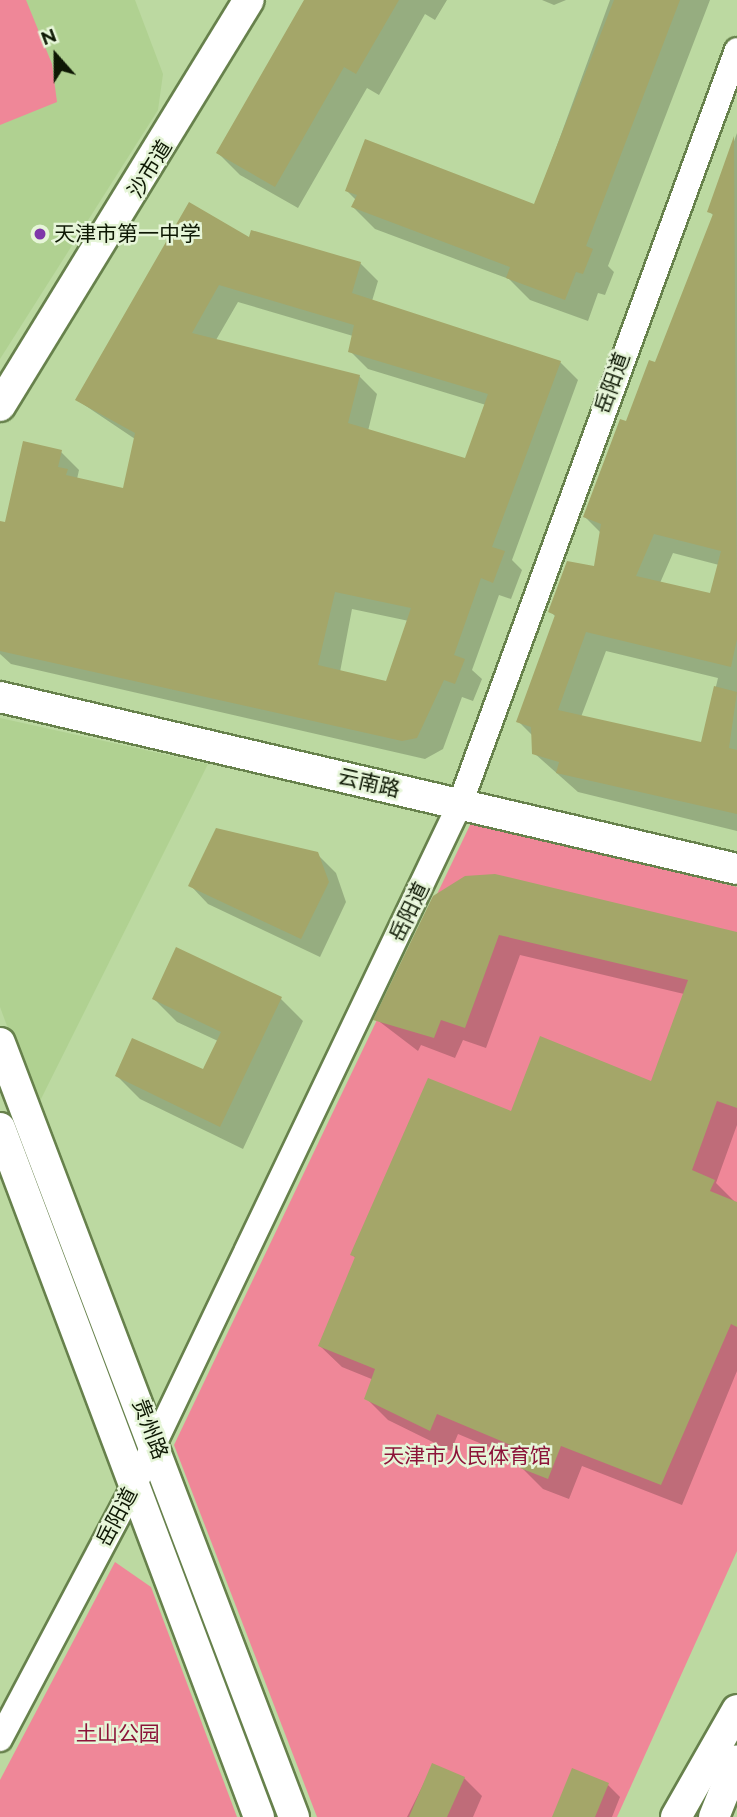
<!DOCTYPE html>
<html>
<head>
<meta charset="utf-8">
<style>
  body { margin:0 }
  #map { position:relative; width:737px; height:1817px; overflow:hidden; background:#bcd9a1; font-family:Raleway,"Noto Sans SC",sans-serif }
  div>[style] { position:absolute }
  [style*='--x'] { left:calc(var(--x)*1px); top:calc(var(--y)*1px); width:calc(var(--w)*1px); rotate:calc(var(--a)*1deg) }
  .built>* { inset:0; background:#b0d191 }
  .green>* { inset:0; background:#ef8798 }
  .shadow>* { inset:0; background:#0003 }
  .building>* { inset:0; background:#a4a669 }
  .roads { filter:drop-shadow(2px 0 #67814c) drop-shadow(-2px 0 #67814c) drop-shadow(0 2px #67814c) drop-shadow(0 -2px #67814c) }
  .minor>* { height:24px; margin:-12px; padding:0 12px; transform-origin:12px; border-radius:12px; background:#fff }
  .tertiary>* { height:30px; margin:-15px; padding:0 15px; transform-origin:15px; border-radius:15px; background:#fff }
  .dots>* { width:19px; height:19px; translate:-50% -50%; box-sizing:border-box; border:4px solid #e6f5d8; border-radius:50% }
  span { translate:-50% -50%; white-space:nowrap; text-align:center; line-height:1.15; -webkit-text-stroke:5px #e6f5d8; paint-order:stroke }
  .street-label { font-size:21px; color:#0e1804 }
  .poi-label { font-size:21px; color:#0e1804 }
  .left { translate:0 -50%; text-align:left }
  .park-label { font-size:21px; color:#8c1439 }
  .north { position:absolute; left:21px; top:21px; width:70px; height:70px; -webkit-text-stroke:5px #e6f5d8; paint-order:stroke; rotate:339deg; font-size:19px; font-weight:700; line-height:28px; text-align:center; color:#0e1804 }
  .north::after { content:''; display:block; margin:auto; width:24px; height:32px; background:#0e1804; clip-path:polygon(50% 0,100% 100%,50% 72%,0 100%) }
</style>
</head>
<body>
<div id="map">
  <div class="built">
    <i style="clip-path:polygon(0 0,135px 0,163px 74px,158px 110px,0 359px)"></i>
    <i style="clip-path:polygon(0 718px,208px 764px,37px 1107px,0 1007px)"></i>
  </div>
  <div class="green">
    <i style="clip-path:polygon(0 0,26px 0,52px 64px,57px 102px,0 125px)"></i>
    <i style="clip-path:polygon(471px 823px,737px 887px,737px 1551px,617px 1817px,317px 1817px,174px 1445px)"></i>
    <i style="clip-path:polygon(115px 1562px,151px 1587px,237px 1817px,0 1817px,0 1780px)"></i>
  </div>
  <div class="shadow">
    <i style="clip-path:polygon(306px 0,447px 0,435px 20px,425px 14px,379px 95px,367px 88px,298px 208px,240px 175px,218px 153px)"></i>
    <i style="clip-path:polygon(542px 0,566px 0,554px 5px)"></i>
    <i style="clip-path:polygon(610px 0,710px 0,608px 266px,614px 272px,605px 295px,598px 293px,588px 321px,530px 300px,509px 279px,375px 229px,353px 207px,356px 200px,347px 191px,535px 206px)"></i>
    <i style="clip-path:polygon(evenodd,737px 133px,737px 831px,578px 792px,534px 753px,533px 736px,518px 721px,556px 617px,550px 611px,596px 568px,601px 533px,585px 517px,656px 364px,714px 216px,709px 211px,737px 133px,673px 553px,719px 565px,711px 595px,660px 583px,673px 553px,737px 133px,606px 651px,718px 678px,702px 744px,581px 717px,606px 651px)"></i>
    <i style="clip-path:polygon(evenodd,250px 240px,360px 263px,378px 281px,372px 301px,560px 362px,578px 380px,512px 560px,522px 570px,511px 599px,499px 595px,472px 670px,482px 679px,473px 701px,462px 697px,443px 749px,425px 759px,11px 664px,0 654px,0 523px,7px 524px,61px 452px,79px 470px,77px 479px,125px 490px,135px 439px,77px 400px,250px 240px,238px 302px,353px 336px,350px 351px,368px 369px,486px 405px,466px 460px,368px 431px,377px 394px,359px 376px,216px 340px,238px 302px,250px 240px,352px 609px,409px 621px,387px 683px,340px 672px,352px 609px)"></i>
    <i style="clip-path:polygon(317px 854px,336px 873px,346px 902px,320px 957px,208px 904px,190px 885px)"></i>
    <i style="clip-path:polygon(437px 894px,737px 933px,737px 1125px,716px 1183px,737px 1204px,737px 1371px,682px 1505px,582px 1466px,569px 1499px,543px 1489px,522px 1468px,525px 1462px,458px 1434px,451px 1451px,388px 1420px,367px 1399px,374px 1380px,342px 1367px,320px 1346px,356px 1259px,352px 1254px,512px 1113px,652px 1084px,684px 994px,520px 955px,486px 1048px,463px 1040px,455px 1058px,421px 1045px,418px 1051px,376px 1019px)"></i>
    <i style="clip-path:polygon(280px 998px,303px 1021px,243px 1149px,140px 1099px,117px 1076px,204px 1072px,218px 1041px,177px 1022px,154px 999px)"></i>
    <i style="clip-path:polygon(433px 1765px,464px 1778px,482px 1796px,473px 1817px,407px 1817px)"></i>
    <i style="clip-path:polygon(608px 1785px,620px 1797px,612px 1817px,554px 1817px)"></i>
  </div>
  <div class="building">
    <i style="clip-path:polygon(304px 0,399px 0,356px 74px,344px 67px,275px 187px,216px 153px)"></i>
    <i style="clip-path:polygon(614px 0,680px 0,586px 246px,593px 249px,583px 274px,576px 272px,565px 300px,506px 278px,510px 267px,351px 207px,357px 195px,345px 191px,365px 139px,534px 204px)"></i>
    <i style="clip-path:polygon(evenodd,734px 136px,737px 639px,731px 667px,586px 632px,558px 710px,701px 742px,714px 686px,737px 692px,729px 748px,737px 750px,737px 814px,556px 773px,559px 762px,532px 754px,531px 727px,516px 722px,555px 615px,548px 612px,567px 561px,594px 566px,601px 524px,583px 517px,620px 419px,626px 421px,649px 360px,655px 362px,713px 214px,707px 212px,734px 136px,654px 534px,721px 551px,710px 593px,636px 576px,654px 534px)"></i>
    <i style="clip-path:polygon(evenodd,189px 202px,249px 237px,251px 230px,361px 262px,352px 293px,561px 361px,492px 547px,505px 551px,493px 583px,481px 578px,454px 655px,465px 659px,455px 684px,444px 680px,417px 738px,402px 741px,0 651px,0 521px,5px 522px,23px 441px,62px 450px,58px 467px,68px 469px,66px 475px,123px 488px,135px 433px,75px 400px,189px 202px,219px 285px,354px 325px,348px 352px,488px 394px,465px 458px,348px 423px,360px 375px,192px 333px,219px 285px,189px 202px,335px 592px,411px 608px,386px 681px,318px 665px,335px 592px)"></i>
    <i style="clip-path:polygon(216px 828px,318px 852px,329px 882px,301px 939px,188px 886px)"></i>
    <i style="clip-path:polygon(495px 874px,737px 932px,737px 1108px,717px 1101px,692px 1170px,715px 1180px,710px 1191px,737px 1202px,737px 1327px,731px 1324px,661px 1485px,561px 1446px,548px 1479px,520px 1468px,527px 1452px,437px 1414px,430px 1431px,364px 1399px,375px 1369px,318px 1346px,355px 1257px,350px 1255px,428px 1078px,511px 1111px,540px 1036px,651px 1081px,688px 980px,499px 935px,465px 1028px,441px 1020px,434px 1038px,373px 1020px,433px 896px,465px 876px)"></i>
    <i style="clip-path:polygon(176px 947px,282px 997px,220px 1127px,115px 1076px,132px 1038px,203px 1069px,221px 1032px,152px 999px)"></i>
    <i style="clip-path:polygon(432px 1763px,465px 1777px,447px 1817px,409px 1817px)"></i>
    <i style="clip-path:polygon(572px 1768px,609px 1783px,595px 1817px,552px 1817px)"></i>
  </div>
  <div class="roads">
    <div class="minor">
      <i style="--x:0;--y:1739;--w:291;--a:-62.1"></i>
      <i style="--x:136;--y:1482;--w:751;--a:-64.46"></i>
      <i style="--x:460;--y:804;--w:803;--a:-69.83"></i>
    </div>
    <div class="tertiary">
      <i style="--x:0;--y:406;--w:476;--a:-58.5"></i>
      <i style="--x:0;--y:697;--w:757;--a:13.14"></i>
      <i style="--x:0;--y:1043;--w:828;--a:69.2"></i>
      <i style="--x:0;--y:1128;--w:736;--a:69.4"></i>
      <i style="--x:676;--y:1817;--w:123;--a:-60.3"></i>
      <i style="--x:714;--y:1817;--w:61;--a:-68"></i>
    </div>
  </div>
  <div class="dots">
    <i style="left:40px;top:234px;background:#7f37a9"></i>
  </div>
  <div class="street-label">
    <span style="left:150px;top:169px;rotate:-58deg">沙市道</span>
    <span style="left:612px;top:383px;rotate:-70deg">岳阳道</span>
    <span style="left:369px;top:783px;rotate:13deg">云南路</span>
    <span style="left:409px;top:912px;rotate:-64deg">岳阳道</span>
    <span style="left:150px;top:1429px;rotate:69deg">贵州路</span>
    <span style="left:117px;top:1517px;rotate:-62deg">岳阳道</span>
  </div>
  <div class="poi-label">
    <span class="left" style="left:54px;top:234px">天津市第一中学</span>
  </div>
  <div class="park-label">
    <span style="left:467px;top:1456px">天津市人民体育馆</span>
    <span style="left:118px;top:1734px">土山公园</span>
  </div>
  <div class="north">N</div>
</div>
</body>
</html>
